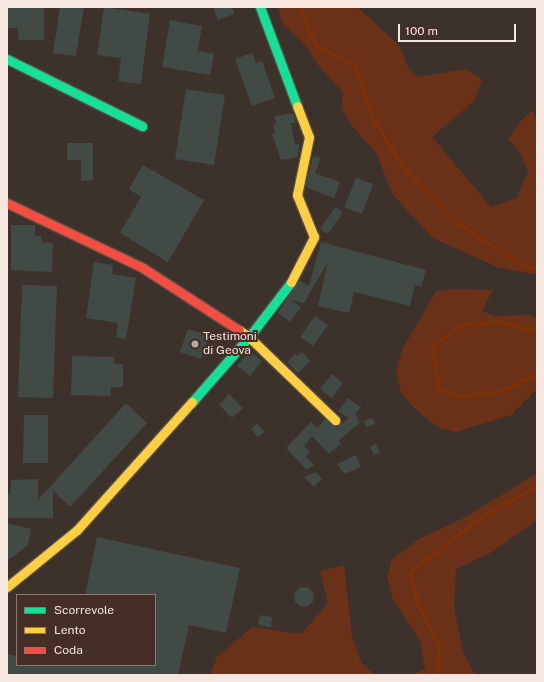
<!DOCTYPE html>
<html>
<head>
<meta charset="utf-8">
<style>
  body { margin:0 }
  #map { position:relative; width:544px; height:682px; overflow:hidden; background:#3d312c; font-family:"Public Sans",sans-serif }
  div>[style] { position:absolute }
  [style*='--x'] { left:calc(var(--x)*1px); top:calc(var(--y)*1px); width:calc(var(--w)*1px); rotate:calc(var(--a)*1deg) }
  .green>* { inset:0; background:#6b3118 }
  .stream>* { height:2.5px; margin:-1.25px; padding:0 1.25px; transform-origin:1.25px; border-radius:1.25px; background:#7f3105 }
  .building>* { inset:0; background:#414a45 }
  .round { border-radius:50% }
  .roads { filter:drop-shadow(1px 0 #5a4f4a) drop-shadow(-1px 0 #5a4f4a) drop-shadow(0 1px #5a4f4a) drop-shadow(0 -1px #5a4f4a) }
  .fast>* { height:9px; margin:-4.5px; padding:0 4.5px; transform-origin:4.5px; border-radius:4.5px; background:#16e098 }
  .slow>* { height:9px; margin:-4.5px; padding:0 4.5px; transform-origin:4.5px; border-radius:4.5px; background:#ffcf43 }
  .jam>* { height:9px; margin:-4.5px; padding:0 4.5px; transform-origin:4.5px; border-radius:4.5px; background:#f24e42 }
  .dots>* { width:11px; height:11px; translate:-50% -50%; box-sizing:border-box; border:2px solid #442e25; border-radius:50% }
  span { translate:-50% -50%; white-space:nowrap; text-align:center; line-height:1.15; -webkit-text-stroke:4px #442e25; paint-order:stroke }
  .poi-label { font-size:12px; color:#f5e6e0 }
  .left { translate:0 -50%; text-align:left }
  .frame { position:absolute; inset:0; border:8px solid #f5e6e0; pointer-events:none }
  .legend { position:absolute; left:16px; top:594px; width:140px; height:72px; box-sizing:border-box; background:#442e25; border:1px solid #8b7870; margin:0; padding:5px 7px; list-style:none; font-size:12px; color:#f5e6e0 }
  .legend li { display:flex; align-items:center; gap:8px; height:20px }
  .legend b { width:20px; border:1px solid #8b7870 }
  .scale { position:absolute; left:398px; top:24px; width:118px; height:18px; box-sizing:border-box; border:2px solid #f5e6e0; border-top:0; padding-left:5px; font-size:12px; line-height:14px; white-space:nowrap; color:#f5e6e0; -webkit-text-stroke:3px #442e25; paint-order:stroke }
</style>
</head>
<body>
<div id="map">
  <div class="green">
    <i style="clip-path:polygon(278px 7px,357px 7px,400px 46px,408px 68px,418px 77px,466px 69px,482px 79px,475px 100px,432px 137px,491px 207px,517px 198px,528px 171px,518px 149px,508px 139px,521px 121px,533px 110px,537px 126px,537px 275px,497px 267px,433px 238px,392px 194px,377px 154px,353px 127px,341px 108px,343px 92px,319px 66px,303px 43px,283px 24px)"></i>
    <i style="clip-path:polygon(455px 289px,493px 290px,482px 311px,493px 316px,529px 315px,537px 319px,537px 389px,511px 415px,456px 432px,439px 428px,415px 409px,401px 392px,396px 371px,402px 350px,436px 291px)"></i>
    <i style="clip-path:polygon(537px 473px,537px 520px,492px 552px,456px 569px,454px 607px,463px 652px,475px 675px,412px 675px,425px 669px,420px 641px,392px 597px,387px 577px,392px 559px,419px 539px,464px 518px)"></i>
    <i style="clip-path:polygon(344px 565px,352px 636px,362px 664px,376px 675px,210px 675px,217px 657px,252px 627px,301px 634px,328px 603px,320px 571px)"></i>
  </div>
  <div class="stream">
    <i style="--x:300;--y:7;--w:42;--a:67.7"></i>
    <i style="--x:316;--y:46;--w:42;--a:25.3"></i>
    <i style="--x:354;--y:64;--w:61;--a:69.8"></i>
    <i style="--x:375;--y:121;--w:57;--a:58.5"></i>
    <i style="--x:405;--y:170;--w:71;--a:45.6"></i>
    <i style="--x:455;--y:221;--w:69;--a:33.2"></i>
    <i style="--x:513;--y:259;--w:26;--a:25"></i>
    <i style="--x:537;--y:332;--w:39;--a:-165"></i>
    <i style="--x:499;--y:322;--w:35;--a:175"></i>
    <i style="--x:464;--y:325;--w:37;--a:146"></i>
    <i style="--x:433;--y:346;--w:43;--a:82.1"></i>
    <i style="--x:439;--y:389;--w:19;--a:21"></i>
    <i style="--x:457;--y:396;--w:40;--a:-5.7"></i>
    <i style="--x:497;--y:392;--w:34;--a:-24"></i>
    <i style="--x:528;--y:378;--w:9;--a:-13"></i>
    <i style="--x:437;--y:675;--w:30;--a:-88"></i>
    <i style="--x:438;--y:645;--w:45;--a:-116.6"></i>
    <i style="--x:418;--y:605;--w:34;--a:-104"></i>
    <i style="--x:410;--y:572;--w:90;--a:-37.8"></i>
    <i style="--x:481;--y:517;--w:64;--a:-29"></i>
  </div>
  <div class="building">
    <i style="clip-path:polygon(7px 7px,44px 7px,44px 40px,19px 40px,17px 28px,7px 28px)"></i>
    <i style="clip-path:polygon(60px 7px,84px 7px,76px 56px,53px 53px)"></i>
    <i style="clip-path:polygon(104px 7px,150px 14px,141px 84px,118px 81px,121px 58px,97px 55px)"></i>
    <i style="clip-path:polygon(213px 7px,232px 7px,234px 14px,218px 20px)"></i>
    <i style="clip-path:polygon(170px 20px,202px 26px,198px 51px,214px 54px,210px 75px,162px 67px)"></i>
    <i style="clip-path:polygon(252px 53px,256px 63px,262px 61px,275px 98px,252px 106px,235px 59px)"></i>
    <i style="clip-path:polygon(186px 89px,225px 95px,214px 165px,175px 159px)"></i>
    <i style="clip-path:polygon(293px 113px,296px 123px,291px 123px,295px 145px,299px 144px,298px 157px,281px 160px,272px 134px,275px 133px,273px 125px,276px 124px,275px 116px)"></i>
    <i style="clip-path:polygon(67px 143px,93px 143px,93px 180px,81px 181px,81px 160px,67px 160px)"></i>
    <i style="clip-path:polygon(313px 156px,321px 158px,315px 173px,340px 182px,334px 198px,305px 187px)"></i>
    <i style="clip-path:polygon(143px 165px,204px 200px,168px 262px,120px 233px,141px 197px,129px 189px)"></i>
    <i style="clip-path:polygon(356px 178px,373px 184px,362px 214px,344px 207px)"></i>
    <i style="clip-path:polygon(335px 207px,343px 212px,328px 234px,320px 229px)"></i>
    <i style="clip-path:polygon(11px 225px,35px 225px,35px 236px,41px 236px,42px 242px,53px 243px,52px 272px,11px 270px)"></i>
    <i style="clip-path:polygon(321px 242px,426px 270px,421px 287px,415px 285px,410px 306px,354px 292px,349px 313px,318px 306px,328px 262px,304px 303px,291px 300px,301px 307px,290px 322px,278px 313px,299px 280px,309px 286px)"></i>
    <i style="clip-path:polygon(94px 262px,113px 265px,112px 274px,136px 278px,126px 339px,116px 337px,118px 323px,86px 318px)"></i>
    <i style="clip-path:polygon(22px 285px,57px 286px,53px 398px,18px 397px)"></i>
    <i style="clip-path:polygon(315px 316px,328px 325px,313px 346px,300px 337px)"></i>
    <i style="clip-path:polygon(188px 329px,209px 335px,201px 359px,180px 352px)"></i>
    <i style="clip-path:polygon(250px 351px,262px 361px,250px 376px,237px 366px)"></i>
    <i style="clip-path:polygon(302px 352px,310px 361px,298px 373px,287px 362px,295px 354px,296px 356px)"></i>
    <i style="clip-path:polygon(72px 356px,114px 357px,114px 364px,123px 364px,123px 387px,111px 387px,111px 396px,71px 395px)"></i>
    <i style="clip-path:polygon(332px 374px,343px 383px,332px 398px,320px 389px)"></i>
    <i style="clip-path:polygon(229px 394px,243px 408px,232px 418px,219px 405px)"></i>
    <i style="clip-path:polygon(348px 398px,361px 407px,355px 414px,360px 423px,339px 440px,341px 444px,329px 454px,312px 436px,304px 446px,310px 452px,306px 456px,314px 465px,307px 470px,286px 448px,311px 422px,317px 428px,325px 419px,337px 427px,349px 418px,338px 411px)"></i>
    <i style="clip-path:polygon(126px 403px,147px 423px,70px 507px,53px 491px,53px 518px,7px 518px,7px 494px,10px 493px,11px 480px,38px 479px,38px 500px)"></i>
    <i style="clip-path:polygon(24px 415px,48px 415px,48px 463px,23px 463px)"></i>
    <i style="clip-path:polygon(372px 418px,375px 424px,366px 427px,364px 421px)"></i>
    <i style="clip-path:polygon(257px 423px,264px 432px,258px 437px,251px 429px)"></i>
    <i style="clip-path:polygon(376px 444px,380px 452px,374px 455px,370px 447px)"></i>
    <i style="clip-path:polygon(356px 455px,361px 467px,344px 474px,337px 464px)"></i>
    <i style="clip-path:polygon(316px 472px,322px 479px,314px 487px,304px 477px)"></i>
    <i style="clip-path:polygon(7px 523px,31px 529px,28px 545px,7px 561px)"></i>
    <i style="clip-path:polygon(97px 537px,240px 568px,226px 633px,189px 625px,178px 675px,7px 675px,7px 654px,17px 656px,17px 665px,155px 665px,155px 595px,85px 595px)"></i>
    <i class="round" style="left:294px;top:587px;width:20px;height:20px"></i>
    <i style="clip-path:polygon(260px 615px,272px 617px,271px 627px,258px 625px)"></i>
  </div>
  <div class="roads">
    <div class="fast">
      <i style="--x:260;--y:7;--w:106;--a:69.5"></i>
      <i style="--x:7;--y:59;--w:151;--a:26.4"></i>
      <i style="--x:192;--y:402;--w:86;--a:-48.8"></i>
      <i style="--x:249;--y:337;--w:69;--a:-52.6"></i>
    </div>
    <div class="slow">
      <i style="--x:291;--y:282;--w:51;--a:-62.9"></i>
      <i style="--x:314;--y:237;--w:45;--a:-112"></i>
      <i style="--x:297;--y:195;--w:59;--a:-78.3"></i>
      <i style="--x:309;--y:137;--w:33;--a:-111"></i>
      <i style="--x:239;--y:330;--w:12;--a:35"></i>
      <i style="--x:249;--y:337;--w:120;--a:44"></i>
      <i style="--x:7;--y:587;--w:90;--a:-39.2"></i>
      <i style="--x:77;--y:530;--w:172;--a:-48.1"></i>
    </div>
    <div class="jam">
      <i style="--x:7;--y:203;--w:151;--a:25.5"></i>
      <i style="--x:143;--y:268;--w:114;--a:32.9"></i>
    </div>
  </div>
  <div class="dots">
    <i style="left:195px;top:344px;background:#b5a7a1"></i>
  </div>
  <div class="poi-label">
    <span class="left" style="left:203px;top:344px">Testimoni<br>di Geova</span>
  </div>
  <div class="frame"></div>
  <ul class="legend">
  <li><b style="height:5px;background:#16e098"></b>Scorrevole</li>
  <li><b style="height:5px;background:#ffcf43"></b>Lento</li>
  <li><b style="height:5px;background:#f24e42"></b>Coda</li>
  </ul>
  <div class="scale">100 m</div>
</div>
</body>
</html>
